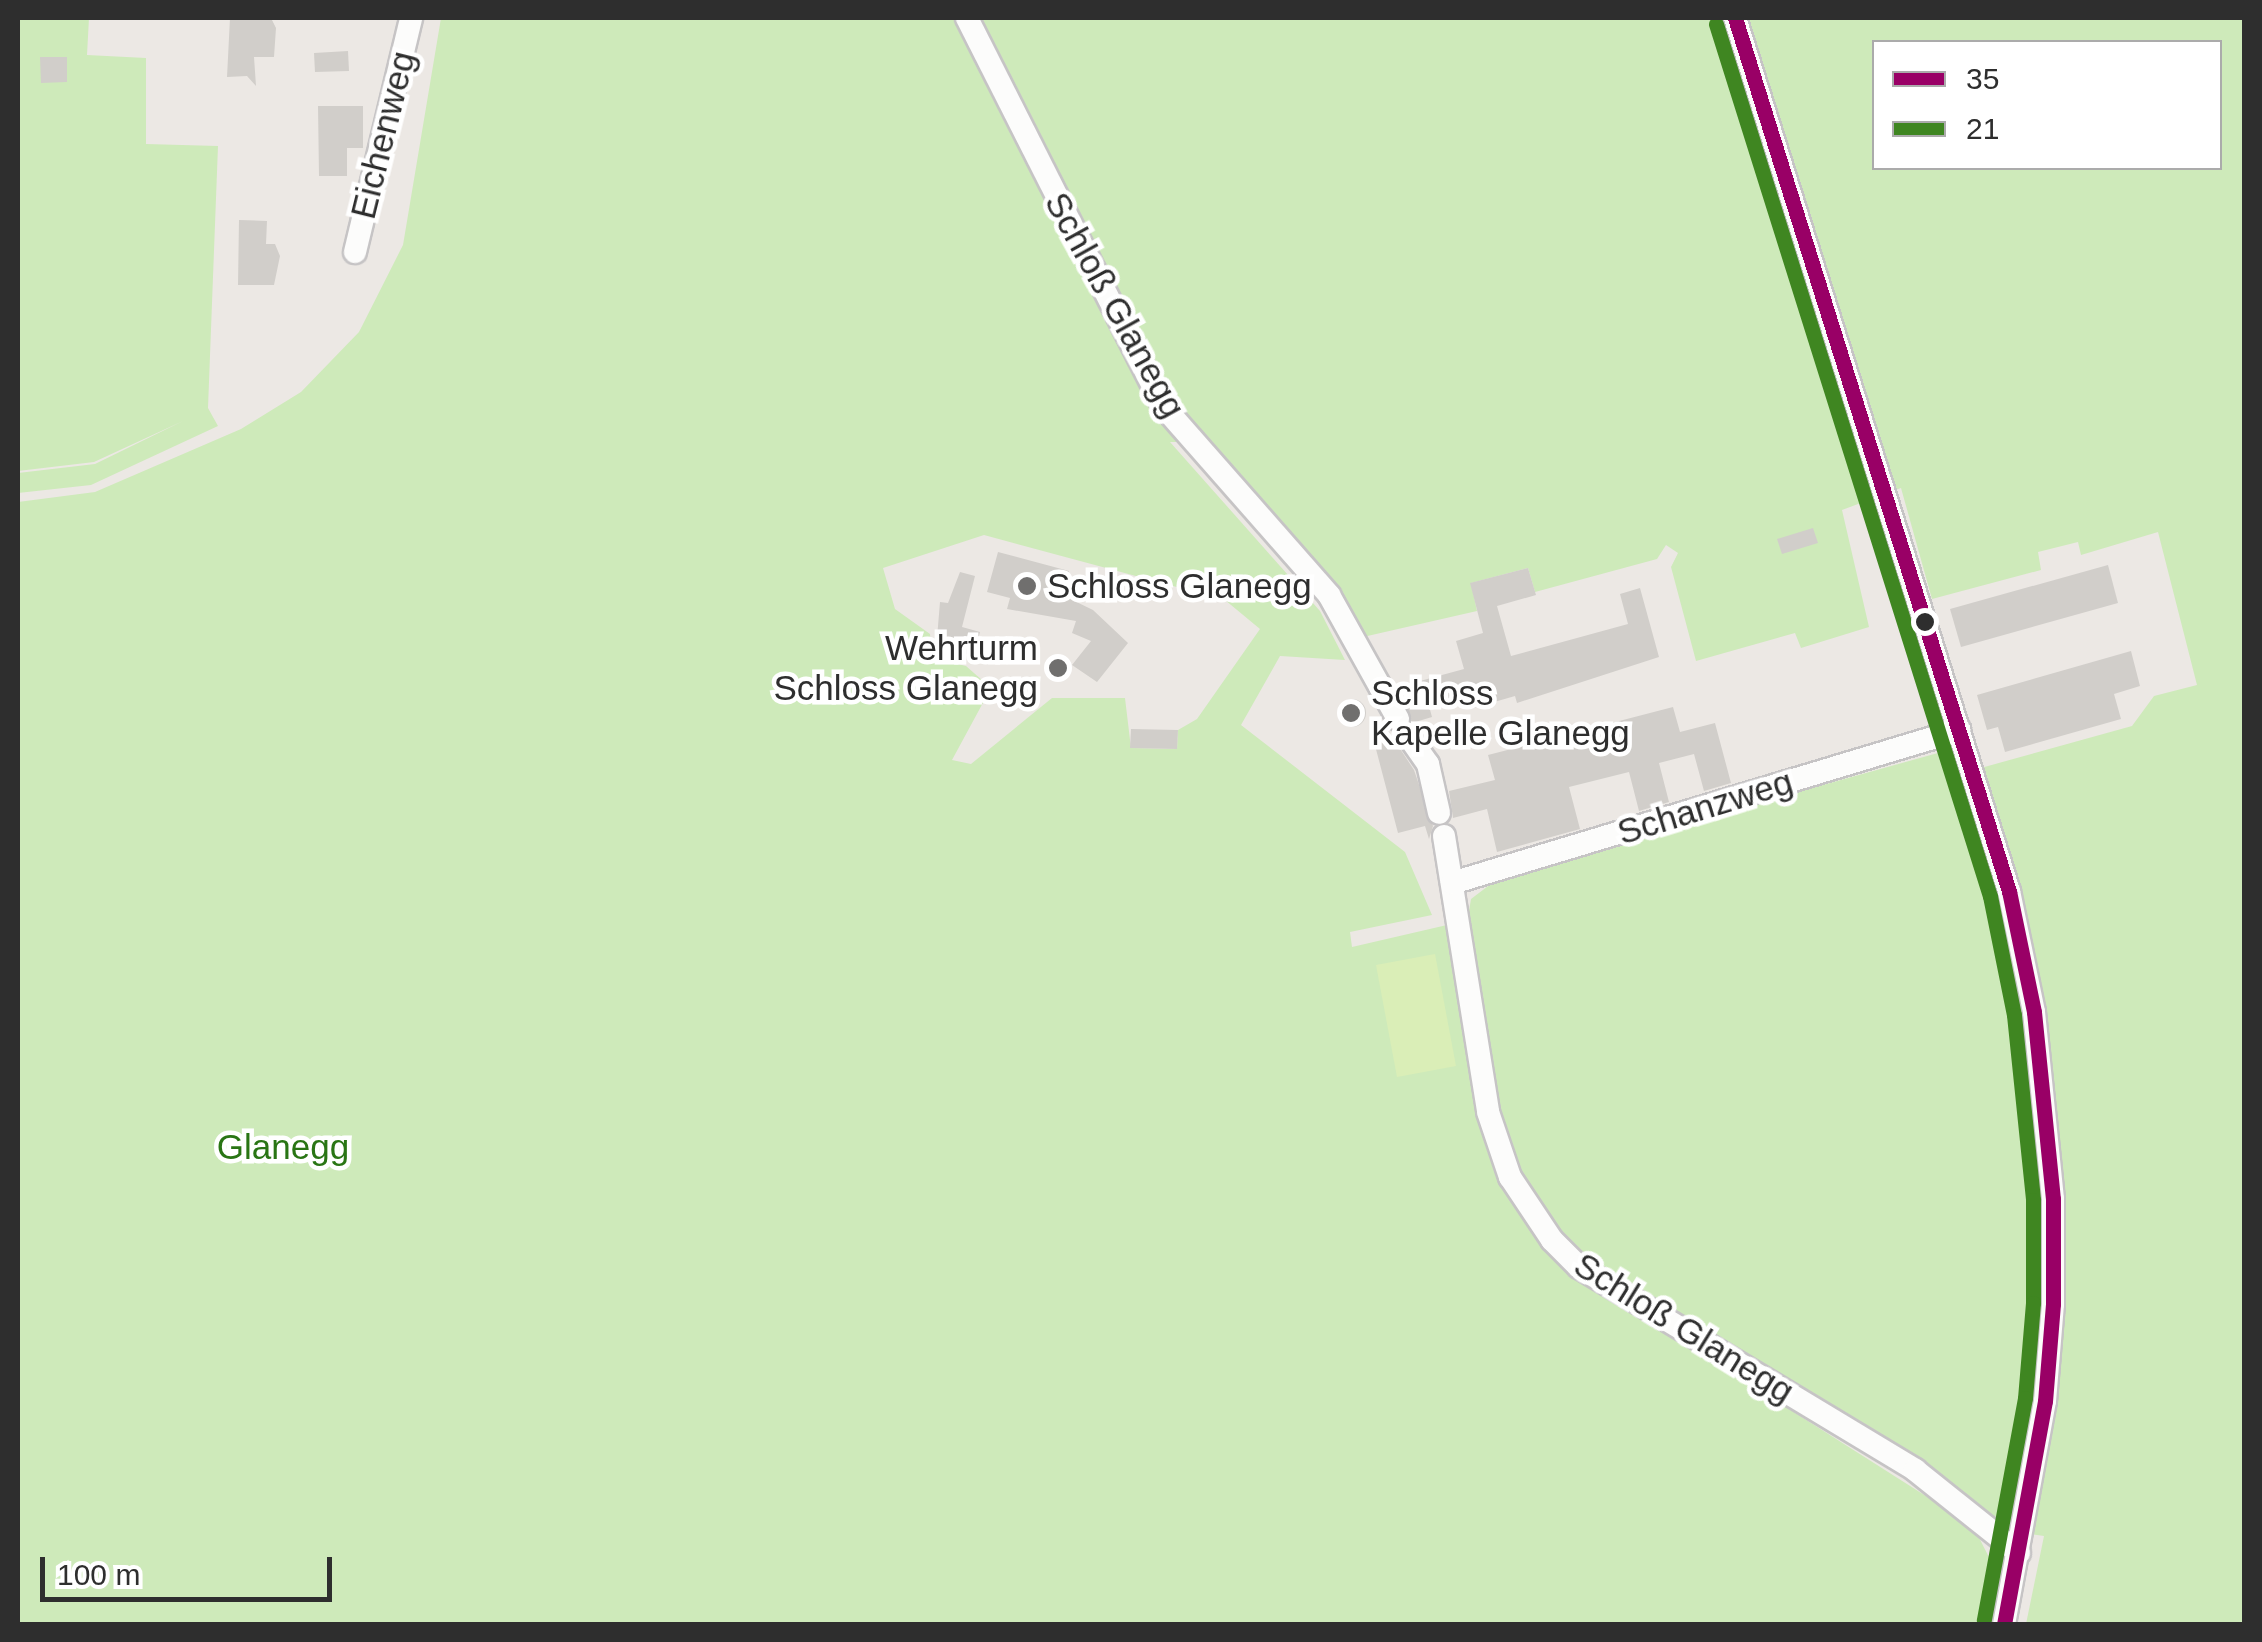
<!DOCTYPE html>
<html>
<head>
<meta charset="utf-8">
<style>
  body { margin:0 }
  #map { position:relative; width:2262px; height:1642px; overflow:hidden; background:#ece8e4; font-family:Helvetica,sans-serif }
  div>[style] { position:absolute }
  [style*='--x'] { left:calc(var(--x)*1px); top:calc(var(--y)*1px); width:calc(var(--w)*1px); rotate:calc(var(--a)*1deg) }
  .green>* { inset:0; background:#ceeaba }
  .pitch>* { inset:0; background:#daeeb7 }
  .building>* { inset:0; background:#d1ceca }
  .round { border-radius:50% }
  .roads { filter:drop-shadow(2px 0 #c6c4c5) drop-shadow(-2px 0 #c6c4c5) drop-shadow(0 2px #c6c4c5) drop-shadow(0 -2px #c6c4c5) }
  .minor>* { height:22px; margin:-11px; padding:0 11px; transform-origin:11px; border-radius:11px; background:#fcfcfb }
  .bus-1>* { height:15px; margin:-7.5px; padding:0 7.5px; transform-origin:7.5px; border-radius:7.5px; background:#906 }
  .bus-2>* { height:15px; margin:-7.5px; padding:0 7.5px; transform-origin:7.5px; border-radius:7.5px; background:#3f8621 }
  .dots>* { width:28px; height:28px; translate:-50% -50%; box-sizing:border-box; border:5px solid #fff; border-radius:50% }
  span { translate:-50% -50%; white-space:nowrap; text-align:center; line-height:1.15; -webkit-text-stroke:9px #fff; paint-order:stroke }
  .street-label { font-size:35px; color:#2e2e2e }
  .poi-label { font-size:35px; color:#2e2e2e }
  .left { translate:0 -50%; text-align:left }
  .right { translate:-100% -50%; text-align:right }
  .park-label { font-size:35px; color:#297514 }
  .frame { position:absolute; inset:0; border:20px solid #2e2e2e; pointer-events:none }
  .legend { position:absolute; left:1872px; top:40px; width:350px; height:130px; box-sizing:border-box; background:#fff; border:2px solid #ababab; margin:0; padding:12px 18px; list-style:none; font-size:30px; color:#2e2e2e }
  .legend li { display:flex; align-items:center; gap:20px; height:50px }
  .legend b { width:50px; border:2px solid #ababab }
  .scale { position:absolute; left:40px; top:1557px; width:292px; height:45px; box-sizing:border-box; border:5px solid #2e2e2e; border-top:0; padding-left:12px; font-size:30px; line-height:35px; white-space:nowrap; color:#2e2e2e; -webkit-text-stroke:8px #fff; paint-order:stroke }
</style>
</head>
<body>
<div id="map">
  <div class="green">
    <i style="clip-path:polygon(18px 18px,89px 18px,87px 55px,146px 58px,146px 144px,218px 146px,208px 408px,218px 426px,91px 485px,18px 493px,18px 473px,95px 464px,183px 421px,94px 462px,18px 471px)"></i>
    <i style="clip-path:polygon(evenodd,441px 18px,2244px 18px,2244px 1624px,2026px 1624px,2044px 1536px,2002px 1530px,1587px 1264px,1550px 1225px,1514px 1162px,1491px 1089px,1463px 947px,1471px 899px,1504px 874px,1945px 751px,1952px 776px,2132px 726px,2154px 696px,2197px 685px,2158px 532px,2081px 555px,2078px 542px,2038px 552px,2041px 570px,1932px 599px,1901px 488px,1842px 510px,1869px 627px,1801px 648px,1795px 633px,1696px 661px,1671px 567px,1678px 553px,1666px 545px,1657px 559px,1535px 592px,1528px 568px,1471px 583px,1477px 611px,1363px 637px,1208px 442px,1170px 442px,1320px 611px,1345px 660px,1280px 656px,1241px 725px,1405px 852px,1432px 915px,1350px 932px,1352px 947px,1447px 925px,1477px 1101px,1575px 1273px,1973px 1526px,1993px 1565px,1983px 1624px,18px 1624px,18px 502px,95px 492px,241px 429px,301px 392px,359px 332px,403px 245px,441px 18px,1874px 42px,2220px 42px,2220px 168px,1874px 168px,1874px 42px,441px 18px,984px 535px,1225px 600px,1260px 629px,1197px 719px,1178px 730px,1177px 749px,1131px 748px,1125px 698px,1052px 698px,971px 764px,952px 760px,991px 688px,966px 666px,932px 658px,930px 634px,895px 609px,883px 568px,984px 535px)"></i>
  </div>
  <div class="pitch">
    <i style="clip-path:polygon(1435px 954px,1456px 1066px,1397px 1077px,1376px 965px)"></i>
  </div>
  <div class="building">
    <i style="clip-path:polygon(230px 18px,271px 18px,276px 28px,274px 57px,254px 57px,256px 86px,247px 76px,227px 77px)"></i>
    <i style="clip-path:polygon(348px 51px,349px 71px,315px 72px,314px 53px)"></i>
    <i style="clip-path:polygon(40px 57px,67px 57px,67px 82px,41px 83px)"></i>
    <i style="clip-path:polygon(318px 106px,363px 106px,363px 148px,347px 148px,347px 176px,319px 176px)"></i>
    <i style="clip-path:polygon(239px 220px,267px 221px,266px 244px,275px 244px,280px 256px,274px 285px,238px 285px)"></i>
    <i style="clip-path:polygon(1813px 528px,1818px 543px,1782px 554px,1777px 539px)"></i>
    <i style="clip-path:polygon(998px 552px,1069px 571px,1062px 595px,1093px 610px,1128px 643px,1097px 682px,1072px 665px,1091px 641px,1072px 633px,1076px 621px,1007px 609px,1010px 598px,987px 592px)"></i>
    <i style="clip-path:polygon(2108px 565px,2118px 603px,1961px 647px,1950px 609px)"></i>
    <i style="clip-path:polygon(1528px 568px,1536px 595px,1497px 606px,1511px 656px,1628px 624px,1620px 594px,1640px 588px,1659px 657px,1517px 703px,1515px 696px,1470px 709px,1466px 696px,1429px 706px,1432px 717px,1412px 723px,1398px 687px,1464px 669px,1456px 641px,1483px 633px,1470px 583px)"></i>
    <i style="clip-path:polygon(960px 572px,975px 576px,962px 627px,980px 632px,974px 655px,936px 650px,940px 602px,948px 603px)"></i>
    <i style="clip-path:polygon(2131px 651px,2140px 686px,2114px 694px,2121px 719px,2005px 752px,1998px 727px,1987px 730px,1977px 695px)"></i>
    <i class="round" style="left:1338px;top:699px;width:28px;height:28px"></i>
    <i style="clip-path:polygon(1673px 707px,1680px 732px,1715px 723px,1731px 783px,1704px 791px,1694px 754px,1659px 763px,1669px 802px,1639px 811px,1629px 772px,1569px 787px,1580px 829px,1497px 852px,1487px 809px,1453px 818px,1449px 791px,1495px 780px,1488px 755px)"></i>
    <i style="clip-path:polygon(1385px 726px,1414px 770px,1433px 826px,1429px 839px,1425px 826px,1398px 833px,1372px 734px)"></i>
    <i style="clip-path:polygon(1131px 729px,1178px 730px,1177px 749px,1130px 748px)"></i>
  </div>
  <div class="roads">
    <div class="minor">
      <i style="--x:967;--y:18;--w:435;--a:63.2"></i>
      <i style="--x:1163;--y:406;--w:252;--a:48.7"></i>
      <i style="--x:1329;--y:595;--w:142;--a:60.9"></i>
      <i style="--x:1735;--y:18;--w:915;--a:72.58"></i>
      <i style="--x:2009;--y:891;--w:124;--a:78.3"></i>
      <i style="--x:2034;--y:1012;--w:188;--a:84.2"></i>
      <i style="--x:2053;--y:1199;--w:105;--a:90"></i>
      <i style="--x:2053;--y:1304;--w:97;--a:94.7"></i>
      <i style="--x:2045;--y:1401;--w:227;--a:100.4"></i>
      <i style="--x:355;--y:252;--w:241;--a:-76.5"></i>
      <i style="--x:1409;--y:737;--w:33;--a:55"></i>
      <i style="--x:1428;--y:764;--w:50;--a:77.3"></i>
      <i style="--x:1444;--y:836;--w:279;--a:80.9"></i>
      <i style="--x:1488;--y:1112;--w:69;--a:71.3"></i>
      <i style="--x:1510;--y:1177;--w:76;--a:56.3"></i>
      <i style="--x:1552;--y:1240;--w:38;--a:45"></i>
      <i style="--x:1579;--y:1267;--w:393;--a:31.1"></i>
      <i style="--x:1915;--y:1470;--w:133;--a:38.6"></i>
      <i style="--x:1452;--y:883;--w:530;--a:-16.79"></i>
    </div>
  </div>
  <div class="bus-1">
    <i style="--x:1735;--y:18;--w:915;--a:72.58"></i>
    <i style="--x:2009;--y:891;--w:124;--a:78.3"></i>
    <i style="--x:2034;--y:1012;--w:188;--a:84.2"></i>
    <i style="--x:2053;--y:1199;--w:105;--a:90"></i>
    <i style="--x:2053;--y:1304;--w:97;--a:94.7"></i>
    <i style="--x:2045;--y:1401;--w:227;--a:100.4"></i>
  </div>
  <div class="bus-2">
    <i style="--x:1716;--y:24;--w:914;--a:72.56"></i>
    <i style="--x:1990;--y:896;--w:121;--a:78.6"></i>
    <i style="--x:2014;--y:1015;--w:186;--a:84.1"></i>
    <i style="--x:2033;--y:1200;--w:103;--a:90"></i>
    <i style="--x:2033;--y:1303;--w:95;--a:94.8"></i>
    <i style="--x:2025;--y:1398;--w:226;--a:100.5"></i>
  </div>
  <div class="dots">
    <i style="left:1027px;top:586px;background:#706f6e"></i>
    <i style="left:1925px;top:622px;background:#2e2e2e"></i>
    <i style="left:1058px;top:668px;background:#706f6e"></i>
    <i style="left:1351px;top:713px;background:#706f6e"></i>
  </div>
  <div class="street-label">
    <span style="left:383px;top:135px;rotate:-76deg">Eichenweg</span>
    <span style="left:1115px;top:305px;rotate:61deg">Schloß Glanegg</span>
    <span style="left:1705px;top:807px;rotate:-17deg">Schanzweg</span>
    <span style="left:1684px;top:1328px;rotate:32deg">Schloß Glanegg</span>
  </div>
  <div class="poi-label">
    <span class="left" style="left:1047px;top:586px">Schloss Glanegg</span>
    <span class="right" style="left:1038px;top:668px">Wehrturm<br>Schloss Glanegg</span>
    <span class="left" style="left:1371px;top:713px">Schloss<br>Kapelle Glanegg</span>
  </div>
  <div class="park-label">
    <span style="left:283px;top:1147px">Glanegg</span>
  </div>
  <div class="frame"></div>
  <ul class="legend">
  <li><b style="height:12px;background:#906"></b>35</li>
  <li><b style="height:12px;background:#3f8621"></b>21</li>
  </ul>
  <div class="scale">100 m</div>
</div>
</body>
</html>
